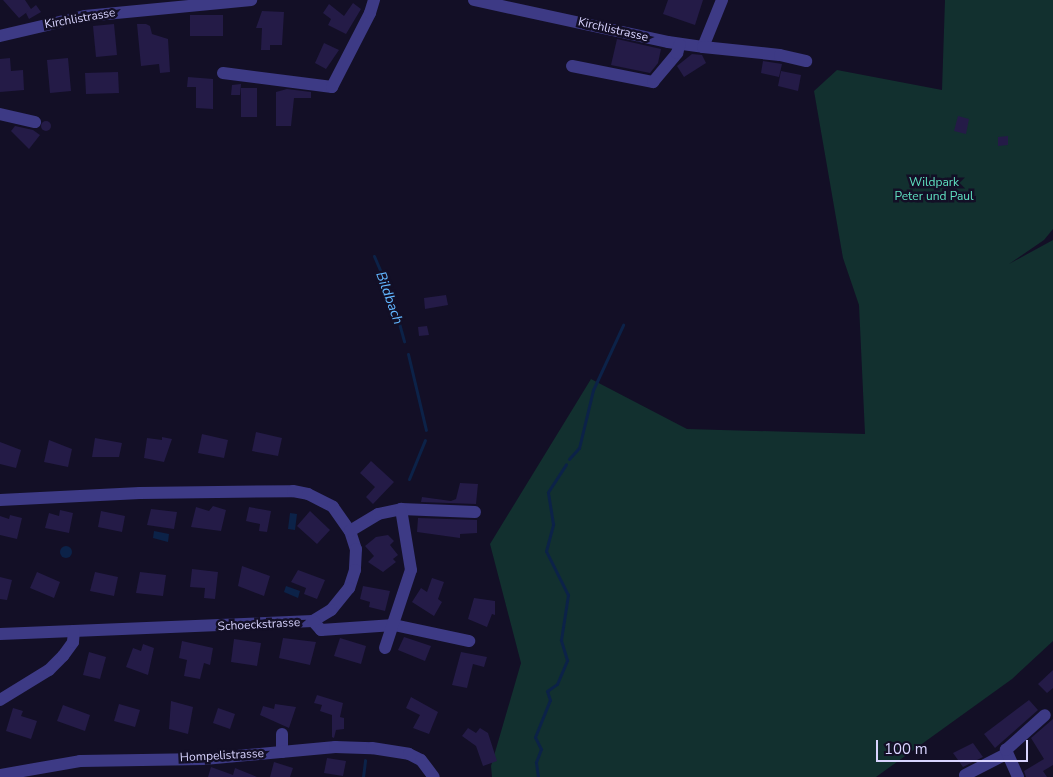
<!DOCTYPE html>
<html>
<head>
<meta charset="utf-8">
<style>
  body { margin:0 }
  #map { position:relative; width:1053px; height:777px; overflow:hidden; background:#130f26; font-family:"Nunito Sans",sans-serif }
  div>[style] { position:absolute }
  [style*='--x'] { left:calc(var(--x)*1px); top:calc(var(--y)*1px); width:calc(var(--w)*1px); rotate:calc(var(--a)*1deg) }
  .green>* { inset:0; background:#12302f }
  .water>* { inset:0; background:#0c2248 }
  .round { border-radius:50% }
  .stream>* { height:3px; margin:-1.5px; padding:0 1.5px; transform-origin:1.5px; border-radius:1.5px; background:#0c2248 }
  .building>* { inset:0; background:#241b47 }
  .minor>* { height:12px; margin:-6px; padding:0 6px; transform-origin:6px; border-radius:6px; background:#3d3a85 }
  span { translate:-50% -50%; white-space:nowrap; text-align:center; line-height:1.15; -webkit-text-stroke:5px #130f26; paint-order:stroke }
  .street-label { font-size:12px; color:#d9d4ff }
  .park-label { font-size:12px; color:#5fe0c0 }
  .water-label { font-size:14px; color:#62b6ff; font-style:italic }
  .scale { position:absolute; left:876px; top:740px; width:152px; height:22px; box-sizing:border-box; border:2px solid #d9d4ff; border-top:0; padding-left:6px; font-size:15px; line-height:18px; white-space:nowrap; color:#d9d4ff; -webkit-text-stroke:4px #130f26; paint-order:stroke }
</style>
</head>
<body>
<div id="map">
  <div class="green">
    <i style="clip-path:polygon(945px 0,1053px 0,1053px 229px,1044px 240px,1009px 264px,1053px 240px,1053px 641px,1012px 679px,876px 777px,492px 777px,491px 766px,521px 663px,490px 544px,591px 379px,687px 429px,865px 434px,859px 305px,843px 258px,814px 91px,837px 70px,942px 90px)"></i>
  </div>
  <div class="water">
    <i style="clip-path:polygon(290px 513px,297px 514px,295px 530px,288px 529px)"></i>
    <i style="clip-path:polygon(154px 531px,169px 534px,168px 542px,153px 538px)"></i>
    <i class="round" style="left:60px;top:546px;width:12px;height:12px"></i>
    <i style="clip-path:polygon(286px 586px,300px 591px,298px 598px,284px 592px)"></i>
  </div>
  <div class="stream">
    <i style="--x:374;--y:256;--w:46;--a:66.8"></i>
    <i style="--x:392;--y:298;--w:45;--a:74.4"></i>
    <i style="--x:408;--y:354;--w:78;--a:76.7"></i>
    <i style="--x:569;--y:459;--w:15;--a:-48"></i>
    <i style="--x:579;--y:448;--w:60;--a:-76.4"></i>
    <i style="--x:593;--y:390;--w:72;--a:-65.2"></i>
    <i style="--x:409;--y:479;--w:42;--a:-67.7"></i>
    <i style="--x:363;--y:777;--w:17;--a:-83"></i>
    <i style="--x:538;--y:777;--w:15;--a:-98"></i>
    <i style="--x:536;--y:762;--w:14;--a:-69"></i>
    <i style="--x:541;--y:749;--w:13;--a:-117"></i>
    <i style="--x:535;--y:737;--w:40;--a:-68"></i>
    <i style="--x:550;--y:700;--w:9;--a:-108"></i>
    <i style="--x:547;--y:691;--w:12;--a:-35"></i>
    <i style="--x:557;--y:684;--w:26;--a:-67"></i>
    <i style="--x:567;--y:660;--w:21;--a:-107"></i>
    <i style="--x:561;--y:640;--w:46;--a:-81.2"></i>
    <i style="--x:568;--y:595;--w:49;--a:-116.6"></i>
    <i style="--x:546;--y:551;--w:28;--a:-75"></i>
    <i style="--x:553;--y:524;--w:32;--a:-99"></i>
    <i style="--x:548;--y:492;--w:33;--a:-57"></i>
  </div>
  <div class="building">
    <i style="clip-path:polygon(3px 0,25px 0,31px 9px,36px 5px,41px 12px,29px 19px,26px 13px,30px 10px,19px 18px)"></i>
    <i style="clip-path:polygon(668px 0,703px 0,695px 25px,663px 14px)"></i>
    <i style="clip-path:polygon(353px 3px,361px 9px,346px 34px,328px 25px,331px 19px,323px 13px,329px 4px,344px 16px)"></i>
    <i style="clip-path:polygon(262px 11px,284px 12px,282px 45px,270px 45px,270px 50px,261px 50px,262px 28px,256px 28px)"></i>
    <i style="clip-path:polygon(190px 15px,223px 15px,223px 36px,190px 36px)"></i>
    <i style="clip-path:polygon(114px 24px,117px 55px,96px 57px,93px 26px)"></i>
    <i style="clip-path:polygon(137px 24px,146px 24px,150px 26px,152px 34px,168px 39px,170px 72px,160px 73px,159px 64px,141px 66px)"></i>
    <i style="clip-path:polygon(617px 39px,661px 49px,658px 63px,650px 73px,611px 65px)"></i>
    <i style="clip-path:polygon(324px 43px,339px 50px,326px 69px,315px 63px)"></i>
    <i style="clip-path:polygon(692px 54px,702px 55px,706px 63px,684px 77px,677px 66px)"></i>
    <i style="clip-path:polygon(10px 58px,11px 71px,23px 70px,24px 90px,0 92px,0 59px)"></i>
    <i style="clip-path:polygon(68px 58px,71px 91px,50px 93px,47px 60px)"></i>
    <i style="clip-path:polygon(763px 61px,782px 64px,779px 77px,761px 73px)"></i>
    <i style="clip-path:polygon(781px 71px,801px 75px,798px 91px,778px 86px)"></i>
    <i style="clip-path:polygon(118px 72px,119px 93px,86px 94px,85px 73px)"></i>
    <i style="clip-path:polygon(188px 77px,213px 79px,213px 109px,196px 108px,196px 87px,187px 87px)"></i>
    <i style="clip-path:polygon(241px 84px,240px 95px,231px 95px,232px 85px)"></i>
    <i style="clip-path:polygon(241px 88px,257px 88px,257px 117px,241px 117px)"></i>
    <i style="clip-path:polygon(287px 89px,311px 92px,311px 98px,294px 98px,291px 126px,276px 126px,276px 92px)"></i>
    <i style="clip-path:polygon(958px 116px,969px 119px,966px 134px,954px 131px)"></i>
    <i class="round" style="left:41px;top:121px;width:10px;height:10px"></i>
    <i style="clip-path:polygon(15px 126px,33px 130px,40px 135px,29px 149px,11px 131px)"></i>
    <i style="clip-path:polygon(1008px 136px,1008px 145px,998px 146px,998px 137px)"></i>
    <i style="clip-path:polygon(446px 295px,448px 305px,425px 309px,424px 298px)"></i>
    <i style="clip-path:polygon(427px 326px,429px 335px,419px 336px,418px 327px)"></i>
    <i style="clip-path:polygon(256px 432px,282px 438px,278px 456px,252px 451px)"></i>
    <i style="clip-path:polygon(202px 434px,228px 440px,224px 458px,198px 453px)"></i>
    <i style="clip-path:polygon(162px 437px,172px 439px,164px 462px,144px 458px,147px 438px,162px 440px)"></i>
    <i style="clip-path:polygon(95px 438px,122px 443px,119px 457px,92px 457px)"></i>
    <i style="clip-path:polygon(49px 440px,72px 449px,68px 467px,44px 462px)"></i>
    <i style="clip-path:polygon(0 442px,21px 450px,16px 468px,0 464px)"></i>
    <i style="clip-path:polygon(371px 461px,394px 482px,373px 504px,366px 497px,375px 487px,360px 473px)"></i>
    <i style="clip-path:polygon(460px 483px,478px 484px,476px 504px,421px 502px,422px 497px,451px 501px,456px 499px)"></i>
    <i style="clip-path:polygon(213px 506px,226px 510px,221px 531px,191px 527px,196px 507px,209px 511px)"></i>
    <i style="clip-path:polygon(249px 507px,271px 511px,267px 532px,259px 531px,260px 524px,246px 521px)"></i>
    <i style="clip-path:polygon(151px 509px,177px 512px,174px 529px,147px 525px)"></i>
    <i style="clip-path:polygon(60px 510px,73px 513px,69px 533px,45px 528px,49px 513px,59px 516px)"></i>
    <i style="clip-path:polygon(101px 511px,125px 516px,122px 532px,98px 527px)"></i>
    <i style="clip-path:polygon(310px 511px,330px 530px,317px 544px,297px 526px)"></i>
    <i style="clip-path:polygon(10px 515px,22px 518px,17px 539px,0 535px,0 516px,9px 519px)"></i>
    <i style="clip-path:polygon(418px 518px,477px 520px,477px 533px,460px 534px,460px 538px,417px 532px)"></i>
    <i style="clip-path:polygon(388px 535px,394px 541px,390px 545px,398px 555px,393px 559px,396px 562px,383px 572px,368px 562px,374px 556px,365px 546px,376px 537px)"></i>
    <i style="clip-path:polygon(242px 566px,270px 576px,264px 596px,238px 586px)"></i>
    <i style="clip-path:polygon(192px 569px,218px 572px,215px 599px,204px 598px,205px 588px,190px 587px)"></i>
    <i style="clip-path:polygon(298px 570px,325px 580px,317px 599px,304px 594px,306px 588px,291px 582px)"></i>
    <i style="clip-path:polygon(37px 572px,60px 582px,54px 598px,30px 588px)"></i>
    <i style="clip-path:polygon(95px 572px,118px 577px,114px 596px,90px 591px)"></i>
    <i style="clip-path:polygon(140px 572px,166px 575px,163px 596px,136px 593px)"></i>
    <i style="clip-path:polygon(0 577px,12px 580px,7px 600px,0 599px)"></i>
    <i style="clip-path:polygon(432px 578px,444px 582px,438px 599px,442px 602px,434px 616px,412px 602px,421px 588px,427px 592px)"></i>
    <i style="clip-path:polygon(363px 586px,390px 591px,385px 611px,369px 607px,370px 602px,360px 599px)"></i>
    <i style="clip-path:polygon(474px 598px,495px 601px,495px 615px,492px 614px,487px 627px,468px 619px)"></i>
    <i style="clip-path:polygon(404px 637px,431px 646px,425px 661px,398px 650px)"></i>
    <i style="clip-path:polygon(283px 638px,316px 642px,310px 665px,279px 658px)"></i>
    <i style="clip-path:polygon(340px 638px,366px 646px,361px 664px,334px 656px)"></i>
    <i style="clip-path:polygon(234px 639px,261px 643px,257px 666px,231px 662px)"></i>
    <i style="clip-path:polygon(182px 641px,213px 648px,210px 665px,204px 663px,200px 679px,184px 676px,187px 660px,179px 658px)"></i>
    <i style="clip-path:polygon(143px 644px,154px 648px,148px 675px,126px 667px,133px 648px,141px 651px)"></i>
    <i style="clip-path:polygon(89px 652px,106px 657px,100px 679px,83px 675px)"></i>
    <i style="clip-path:polygon(461px 652px,487px 657px,484px 667px,473px 664px,467px 688px,452px 685px)"></i>
    <i style="clip-path:polygon(1053px 670px,1053px 688px,1047px 693px,1038px 684px)"></i>
    <i style="clip-path:polygon(317px 695px,343px 703px,340px 717px,344px 718px,344px 729px,336px 730px,334px 738px,332px 737px,332px 715px,320px 711px,322px 705px,314px 703px)"></i>
    <i style="clip-path:polygon(411px 697px,438px 712px,429px 734px,413px 728px,420px 715px,406px 708px)"></i>
    <i style="clip-path:polygon(1029px 700px,1038px 710px,995px 748px,984px 734px)"></i>
    <i style="clip-path:polygon(171px 701px,193px 707px,188px 734px,169px 729px)"></i>
    <i style="clip-path:polygon(119px 704px,140px 710px,135px 727px,114px 721px)"></i>
    <i style="clip-path:polygon(275px 704px,296px 707px,289px 728px,260px 715px,263px 706px,274px 709px)"></i>
    <i style="clip-path:polygon(63px 705px,90px 715px,85px 731px,57px 721px)"></i>
    <i style="clip-path:polygon(13px 708px,23px 711px,21px 716px,37px 721px,31px 739px,6px 731px)"></i>
    <i style="clip-path:polygon(218px 708px,235px 714px,230px 729px,213px 723px)"></i>
    <i style="clip-path:polygon(1053px 719px,1053px 765px,1043px 771px,1047px 777px,1026px 777px,1024px 771px,1044px 759px,1031px 738px)"></i>
    <i style="clip-path:polygon(468px 728px,476px 733px,480px 728px,488px 733px,497px 761px,483px 766px,476px 746px,462px 736px)"></i>
    <i style="clip-path:polygon(973px 743px,983px 757px,963px 767px,953px 753px)"></i>
    <i style="clip-path:polygon(327px 758px,346px 761px,343px 776px,324px 773px)"></i>
    <i style="clip-path:polygon(274px 762px,293px 768px,290px 777px,270px 777px)"></i>
    <i style="clip-path:polygon(211px 767px,233px 775px,235px 768px,257px 777px,208px 777px)"></i>
  </div>
  <div class="minor">
    <i style="--x:474;--y:0;--w:198;--a:12.2"></i>
    <i style="--x:668;--y:42;--w:35;--a:8"></i>
    <i style="--x:703;--y:47;--w:51;--a:-68"></i>
    <i style="--x:0;--y:36;--w:87;--a:-13.2"></i>
    <i style="--x:85;--y:16;--w:167;--a:-5.5"></i>
    <i style="--x:703;--y:47;--w:77;--a:5.9"></i>
    <i style="--x:780;--y:55;--w:27;--a:13"></i>
    <i style="--x:572;--y:66;--w:83;--a:11.2"></i>
    <i style="--x:653;--y:82;--w:38;--a:-50"></i>
    <i style="--x:677;--y:53;--w:9;--a:-72"></i>
    <i style="--x:223;--y:73;--w:110;--a:7.3"></i>
    <i style="--x:332;--y:87;--w:83;--a:-62.8"></i>
    <i style="--x:370;--y:13;--w:14;--a:-73"></i>
    <i style="--x:0;--y:114;--w:36;--a:13"></i>
    <i style="--x:0;--y:500;--w:140;--a:-2.9"></i>
    <i style="--x:140;--y:493;--w:153;--a:-0.7"></i>
    <i style="--x:293;--y:491;--w:15;--a:11"></i>
    <i style="--x:308;--y:494;--w:28;--a:27"></i>
    <i style="--x:333;--y:507;--w:29;--a:55"></i>
    <i style="--x:350;--y:531;--w:19;--a:72"></i>
    <i style="--x:356;--y:549;--w:21;--a:93"></i>
    <i style="--x:355;--y:570;--w:19;--a:108"></i>
    <i style="--x:349;--y:588;--w:28;--a:129"></i>
    <i style="--x:331;--y:610;--w:21;--a:149"></i>
    <i style="--x:313;--y:621;--w:313;--a:177.6"></i>
    <i style="--x:350;--y:531;--w:33;--a:-31"></i>
    <i style="--x:378;--y:514;--w:24;--a:-12"></i>
    <i style="--x:401;--y:509;--w:74;--a:2.3"></i>
    <i style="--x:313;--y:621;--w:12;--a:48"></i>
    <i style="--x:321;--y:630;--w:73;--a:-3.9"></i>
    <i style="--x:394;--y:625;--w:77;--a:12"></i>
    <i style="--x:385;--y:648;--w:82;--a:-71.6"></i>
    <i style="--x:411;--y:570;--w:62;--a:-99.3"></i>
    <i style="--x:0;--y:700;--w:57;--a:-31.5"></i>
    <i style="--x:49;--y:670;--w:20;--a:-45"></i>
    <i style="--x:63;--y:656;--w:17;--a:-54"></i>
    <i style="--x:73;--y:642;--w:11;--a:-85"></i>
    <i style="--x:282;--y:752;--w:18;--a:-90"></i>
    <i style="--x:0;--y:775;--w:81;--a:-9.9"></i>
    <i style="--x:80;--y:761;--w:124;--a:-0.9"></i>
    <i style="--x:204;--y:759;--w:132;--a:-5.2"></i>
    <i style="--x:335;--y:747;--w:37;--a:2"></i>
    <i style="--x:372;--y:748;--w:37;--a:9"></i>
    <i style="--x:409;--y:754;--w:13;--a:27"></i>
    <i style="--x:421;--y:760;--w:21;--a:53"></i>
    <i style="--x:965;--y:775;--w:46;--a:-27.1"></i>
    <i style="--x:1018;--y:777;--w:30;--a:-114"></i>
    <i style="--x:1006;--y:750;--w:52;--a:-41.9"></i>
  </div>
  <div class="street-label">
    <span style="left:80px;top:19px;rotate:-10deg">Kirchlistrasse</span>
    <span style="left:613px;top:30px;rotate:13deg">Kirchlistrasse</span>
    <span style="left:259px;top:625px;rotate:-3deg">Schoeckstrasse</span>
    <span style="left:222px;top:756px;rotate:-3deg">Hompelistrasse</span>
  </div>
  <div class="park-label">
    <span style="left:934px;top:190px">Wildpark<br>Peter und Paul</span>
  </div>
  <div class="water-label">
    <span style="left:389px;top:298px;rotate:70deg">Bildbach</span>
  </div>
  <div class="scale">100 m</div>
</div>
</body>
</html>
